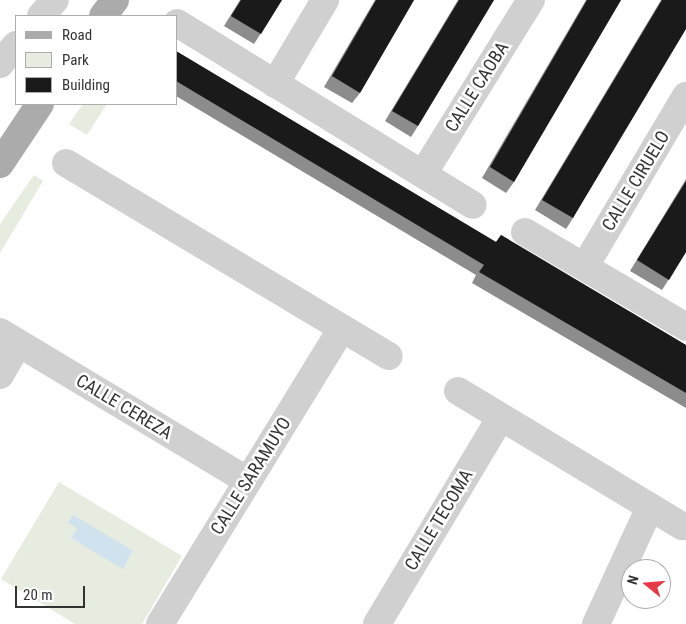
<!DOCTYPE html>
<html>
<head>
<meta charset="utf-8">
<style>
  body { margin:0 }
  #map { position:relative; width:686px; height:624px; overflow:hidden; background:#fff; font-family:"Roboto Condensed",sans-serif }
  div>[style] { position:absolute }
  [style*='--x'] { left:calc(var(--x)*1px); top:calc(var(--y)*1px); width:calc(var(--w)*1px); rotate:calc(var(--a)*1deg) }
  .green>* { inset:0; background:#e6ecdf }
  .water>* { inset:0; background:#cfe2ee }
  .minor>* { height:28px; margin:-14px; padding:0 14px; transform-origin:14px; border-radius:14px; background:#d0d0d0 }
  .major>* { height:28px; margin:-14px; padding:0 14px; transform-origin:14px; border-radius:14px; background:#ababab }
  .wall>* { inset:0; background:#8c8c8c }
  .building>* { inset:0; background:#1a1a1a }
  span { translate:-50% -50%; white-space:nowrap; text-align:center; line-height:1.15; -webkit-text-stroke:5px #fff; paint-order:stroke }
  .street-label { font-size:18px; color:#333 }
  .legend { position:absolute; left:15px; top:15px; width:162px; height:90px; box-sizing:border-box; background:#fff; border:1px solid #adadad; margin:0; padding:6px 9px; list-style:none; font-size:15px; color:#333 }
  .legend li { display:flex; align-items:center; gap:10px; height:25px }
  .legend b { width:25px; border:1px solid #adadad }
  .north { position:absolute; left:621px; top:559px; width:50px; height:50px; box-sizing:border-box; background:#fff; border:1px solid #adadad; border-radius:50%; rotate:287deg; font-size:14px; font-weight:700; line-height:20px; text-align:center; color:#333 }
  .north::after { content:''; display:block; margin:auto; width:18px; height:22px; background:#e63946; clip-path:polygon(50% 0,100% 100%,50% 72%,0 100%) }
  .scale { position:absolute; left:15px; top:586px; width:70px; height:22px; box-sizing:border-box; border:2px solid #333; border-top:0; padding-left:6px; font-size:15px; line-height:18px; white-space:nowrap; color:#333; -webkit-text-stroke:4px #fff; paint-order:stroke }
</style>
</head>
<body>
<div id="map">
  <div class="green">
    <i style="clip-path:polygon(83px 104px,107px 104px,87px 135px,69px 124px)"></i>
    <i style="clip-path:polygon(34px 175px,43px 181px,0 253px,0 224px)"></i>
    <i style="clip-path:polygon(evenodd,59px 482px,182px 556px,142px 624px,75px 624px,1px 579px,59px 482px,77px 528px,133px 551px,123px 568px,71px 538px,77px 528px)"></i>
  </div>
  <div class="water">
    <i style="clip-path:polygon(73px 515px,133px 551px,123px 569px,71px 538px,77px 528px,68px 523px)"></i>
  </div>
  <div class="minor">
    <i style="--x:41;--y:16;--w:21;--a:-49"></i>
    <i style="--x:177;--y:23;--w:347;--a:31.6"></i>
    <i style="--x:0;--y:64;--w:25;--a:-50"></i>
    <i style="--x:275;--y:84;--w:98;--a:-59.2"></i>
    <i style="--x:66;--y:163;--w:376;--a:30.9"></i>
    <i style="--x:423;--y:174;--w:205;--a:-58.2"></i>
    <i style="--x:525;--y:232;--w:187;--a:30.5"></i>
    <i style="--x:585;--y:266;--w:198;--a:-59.3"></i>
    <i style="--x:0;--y:332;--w:289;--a:31"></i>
    <i style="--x:0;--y:375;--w:36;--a:-60"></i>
    <i style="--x:458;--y:391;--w:262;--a:31.1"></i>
    <i style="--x:160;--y:624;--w:347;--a:-58.4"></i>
    <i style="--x:377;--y:624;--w:241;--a:-59.1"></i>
    <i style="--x:596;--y:624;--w:129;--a:-65.2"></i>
  </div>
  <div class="major">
    <i style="--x:103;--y:16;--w:20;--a:-53"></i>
    <i style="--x:0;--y:164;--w:72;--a:-56.3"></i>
  </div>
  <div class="wall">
    <i style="clip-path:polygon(240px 0,282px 0,254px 44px,224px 26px)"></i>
    <i style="clip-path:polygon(375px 0,414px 0,360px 93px,352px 103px,324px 87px)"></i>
    <i style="clip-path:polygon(458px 0,494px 0,418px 126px,411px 137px,385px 121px)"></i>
    <i style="clip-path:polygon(586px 0,621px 0,514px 182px,506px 193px,482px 178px)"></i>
    <i style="clip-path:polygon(661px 0,686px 0,573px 218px,566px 229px,535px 210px)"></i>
    <i style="clip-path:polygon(176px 51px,496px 242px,501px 235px,686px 345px,686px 408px,472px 283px,476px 275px,176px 96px)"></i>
    <i style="clip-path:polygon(686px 179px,686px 252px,662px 290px,630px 271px)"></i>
  </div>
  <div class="building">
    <i style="clip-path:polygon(241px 0,282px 0,261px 34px,231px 16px)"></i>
    <i style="clip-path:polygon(376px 0,414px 0,360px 93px,332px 76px)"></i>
    <i style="clip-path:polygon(459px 0,494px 0,418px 126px,392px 111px)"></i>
    <i style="clip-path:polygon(587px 0,621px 0,514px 182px,490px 167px)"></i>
    <i style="clip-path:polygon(662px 0,686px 0,686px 29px,573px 218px,542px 200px)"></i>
    <i style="clip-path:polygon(176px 51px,496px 242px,501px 235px,686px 345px,686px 393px,479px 272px,484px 265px,176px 81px)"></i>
    <i style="clip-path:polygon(686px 181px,686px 252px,669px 280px,637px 260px)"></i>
  </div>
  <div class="street-label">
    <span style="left:477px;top:87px;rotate:-58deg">CALLE CAOBA</span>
    <span style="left:636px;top:181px;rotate:-59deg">CALLE CIRUELO</span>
    <span style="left:124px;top:407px;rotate:31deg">CALLE CEREZA</span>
    <span style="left:251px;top:476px;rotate:-58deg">CALLE SARAMUYO</span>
    <span style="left:439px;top:520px;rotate:-59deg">CALLE TECOMA</span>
  </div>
  <ul class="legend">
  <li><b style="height:6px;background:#ababab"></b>Road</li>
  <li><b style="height:14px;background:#e6ecdf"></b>Park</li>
  <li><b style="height:14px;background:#1a1a1a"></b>Building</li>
  </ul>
  <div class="north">N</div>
  <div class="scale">20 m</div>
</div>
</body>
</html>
